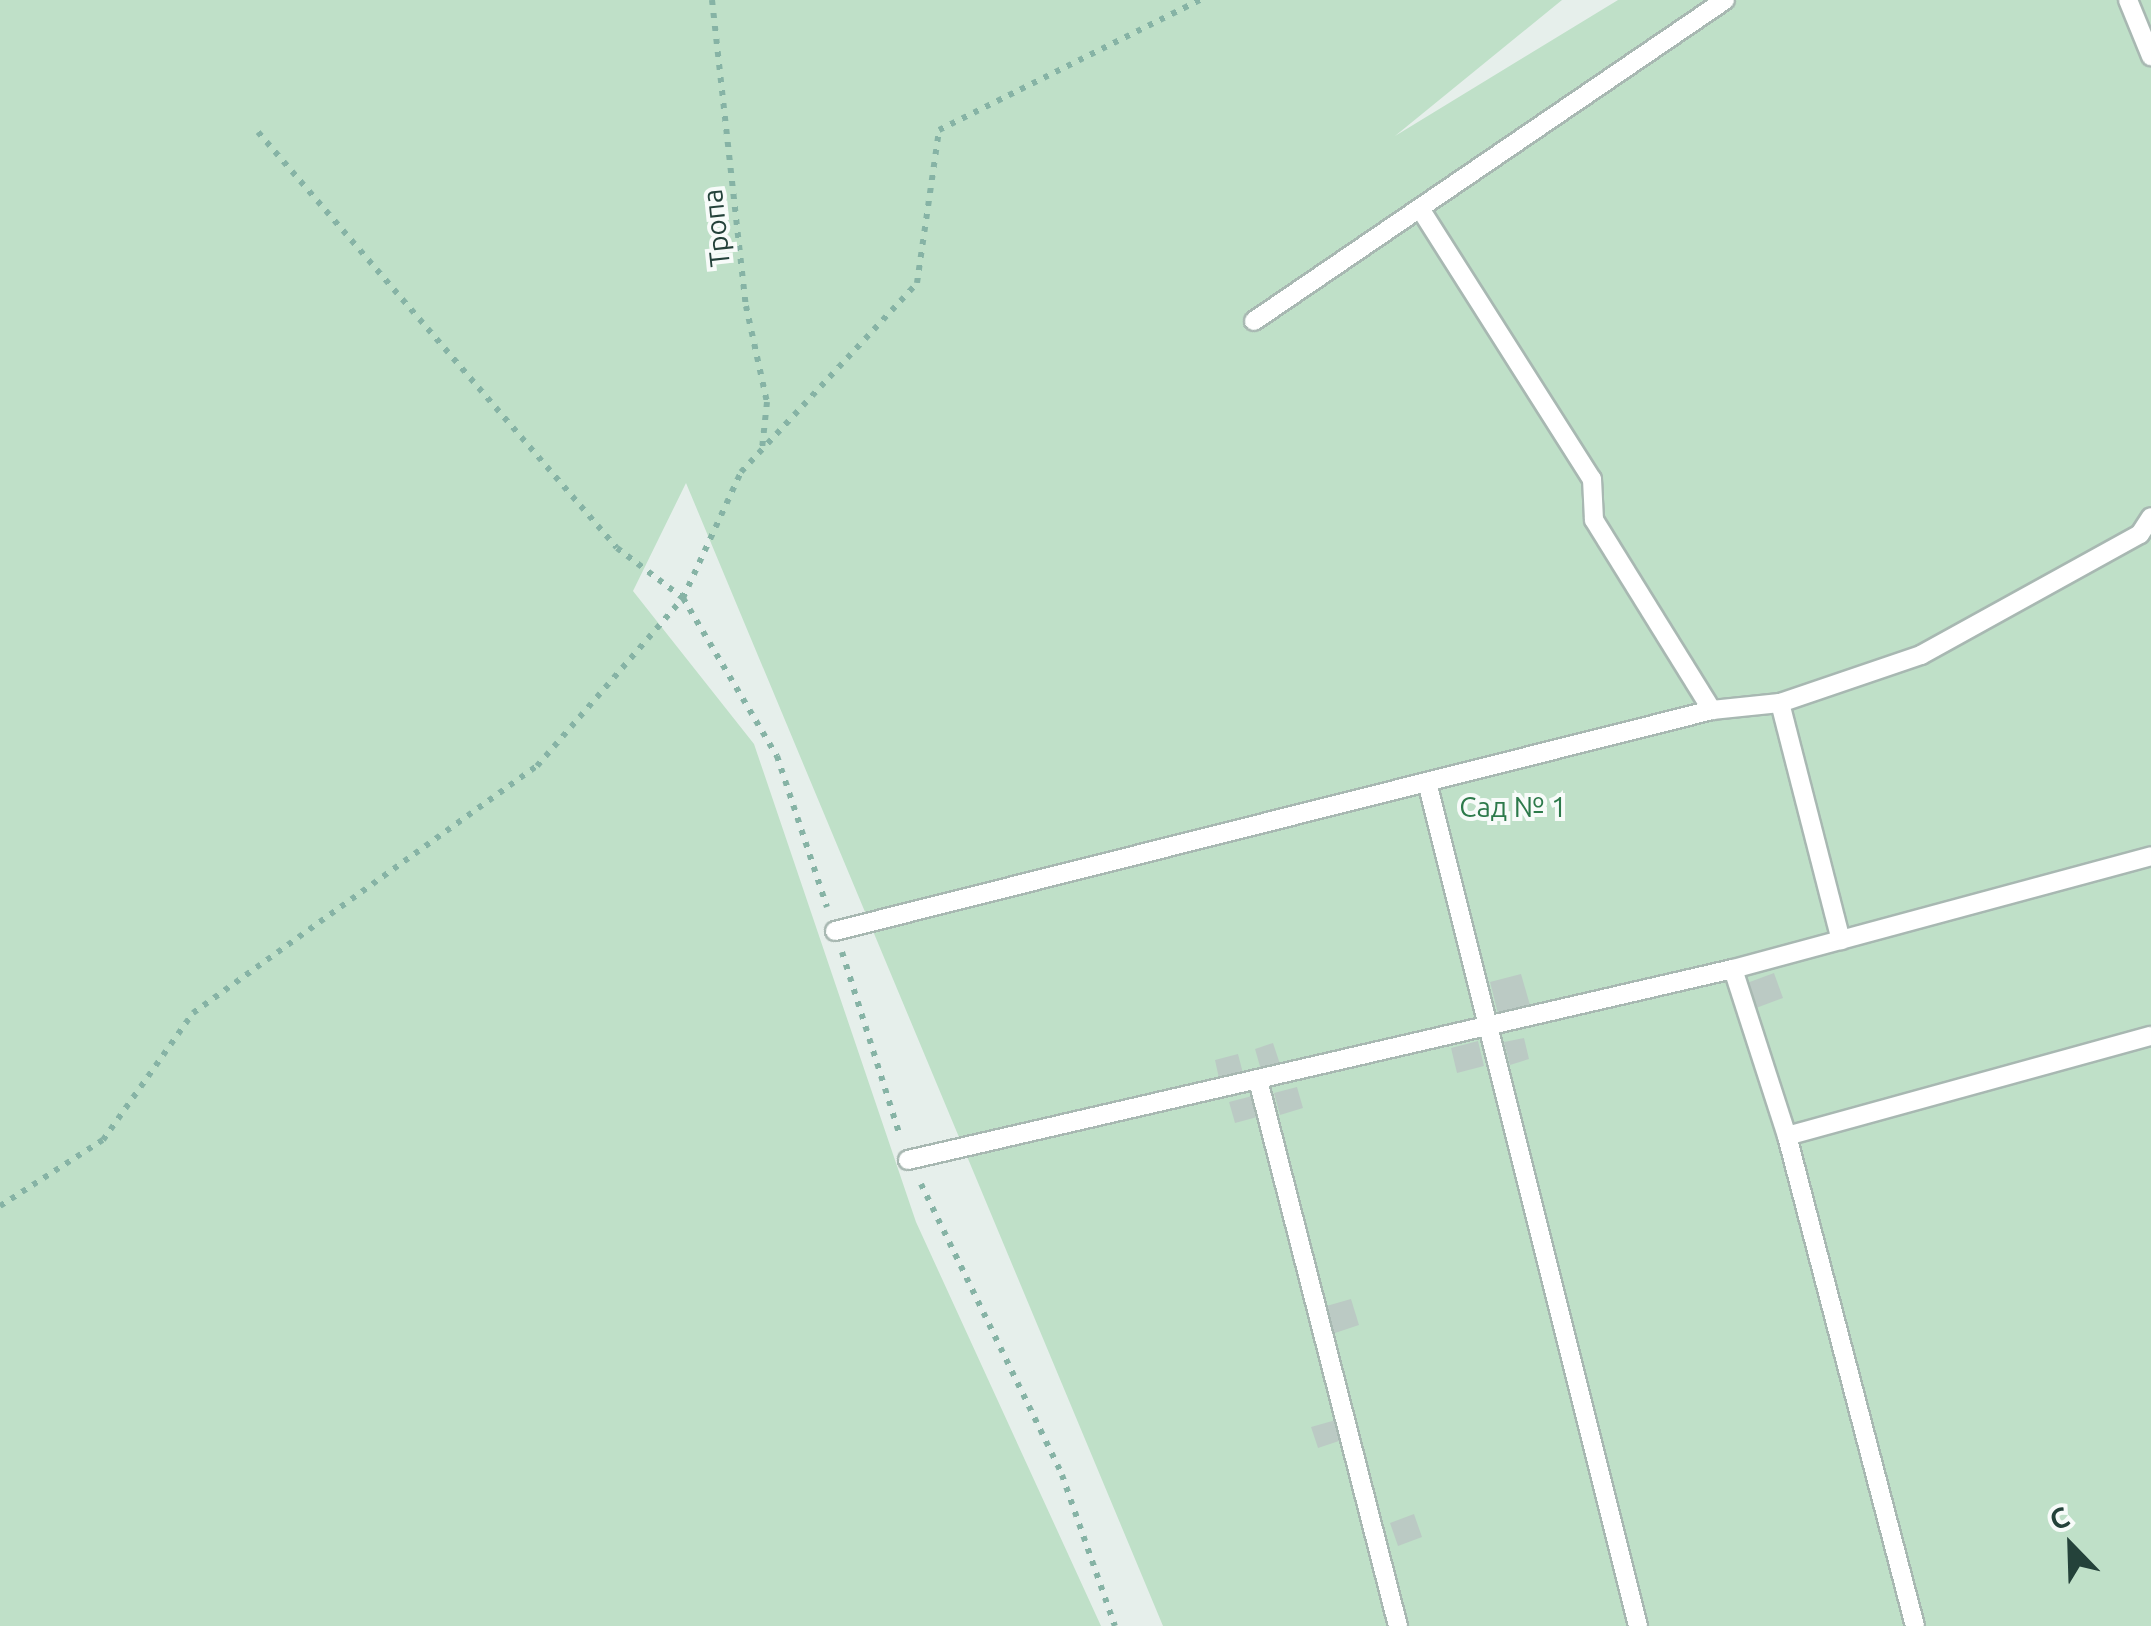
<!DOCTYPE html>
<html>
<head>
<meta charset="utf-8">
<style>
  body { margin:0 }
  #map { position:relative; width:2151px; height:1626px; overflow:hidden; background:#e6efeb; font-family:Ubuntu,sans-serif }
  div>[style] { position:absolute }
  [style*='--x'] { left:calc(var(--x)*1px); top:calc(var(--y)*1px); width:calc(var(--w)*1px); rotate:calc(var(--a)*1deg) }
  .green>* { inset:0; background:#bfe0c8 }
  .building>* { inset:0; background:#bbcac4 }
  .path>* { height:6px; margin-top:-3px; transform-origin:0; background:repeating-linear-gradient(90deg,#86b3a5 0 5px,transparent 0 13px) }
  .roads { filter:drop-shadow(2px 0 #a8b8b2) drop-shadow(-2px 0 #a8b8b2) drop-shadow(0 2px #a8b8b2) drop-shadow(0 -2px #a8b8b2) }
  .service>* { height:18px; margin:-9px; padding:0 9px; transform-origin:9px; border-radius:9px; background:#fff }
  span { translate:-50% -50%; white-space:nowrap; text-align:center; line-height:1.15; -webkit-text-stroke:8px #f7fbf9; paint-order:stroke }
  .street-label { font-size:28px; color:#24423a }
  .park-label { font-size:28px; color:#2d7a4b }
  .north { position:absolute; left:2021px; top:1496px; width:100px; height:100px; -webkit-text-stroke:8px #f7fbf9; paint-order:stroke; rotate:337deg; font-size:28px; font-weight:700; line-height:40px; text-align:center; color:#24423a }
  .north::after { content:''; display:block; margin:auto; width:35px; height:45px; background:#24423a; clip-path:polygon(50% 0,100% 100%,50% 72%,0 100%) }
</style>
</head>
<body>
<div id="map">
  <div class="green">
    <i style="clip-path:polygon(0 0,1562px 0,1395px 136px,1618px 0,2151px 0,2151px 1626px,1163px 1626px,686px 483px,633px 591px,754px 744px,916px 1222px,1101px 1626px,0 1626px)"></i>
  </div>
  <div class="building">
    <i style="clip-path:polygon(1774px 973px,1783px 998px,1756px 1008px,1747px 983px)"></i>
    <i style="clip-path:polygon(1521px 974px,1530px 1005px,1498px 1014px,1490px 982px)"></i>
    <i style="clip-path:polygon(1524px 1038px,1529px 1059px,1510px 1065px,1504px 1042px)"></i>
    <i style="clip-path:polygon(1478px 1041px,1484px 1066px,1457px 1073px,1451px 1048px)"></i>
    <i style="clip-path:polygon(1273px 1043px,1280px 1064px,1261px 1070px,1255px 1049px)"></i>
    <i style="clip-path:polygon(1238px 1054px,1244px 1077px,1220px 1083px,1215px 1060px)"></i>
    <i style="clip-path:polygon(1297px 1087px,1303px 1108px,1280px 1115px,1274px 1093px)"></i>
    <i style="clip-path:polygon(1256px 1095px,1261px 1116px,1235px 1123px,1229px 1102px)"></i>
    <i style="clip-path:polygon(1351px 1299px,1359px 1325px,1332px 1334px,1323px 1307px)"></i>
    <i style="clip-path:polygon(1336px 1420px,1342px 1440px,1318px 1448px,1311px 1427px)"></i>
    <i style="clip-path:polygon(1414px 1514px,1422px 1537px,1398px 1546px,1390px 1523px)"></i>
  </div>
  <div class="path">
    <i style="--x:712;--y:0;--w:308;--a:83.7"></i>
    <i style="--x:746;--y:306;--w:98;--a:77.7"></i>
    <i style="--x:767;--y:402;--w:47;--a:96.1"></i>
    <i style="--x:258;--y:132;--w:549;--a:49.21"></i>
    <i style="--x:617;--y:548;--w:83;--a:37.1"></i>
    <i style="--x:683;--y:598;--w:184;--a:59.3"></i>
    <i style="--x:777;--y:756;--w:159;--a:71.7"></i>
    <i style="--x:842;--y:952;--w:193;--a:72.5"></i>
    <i style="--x:921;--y:1184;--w:323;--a:64.1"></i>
    <i style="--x:1062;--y:1475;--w:160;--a:70.7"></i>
    <i style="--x:0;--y:1206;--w:122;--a:-32.7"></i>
    <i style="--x:103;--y:1140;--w:156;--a:-54.7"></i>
    <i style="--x:193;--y:1013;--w:423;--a:-35.7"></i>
    <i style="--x:537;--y:766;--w:223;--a:-49"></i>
    <i style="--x:683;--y:598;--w:139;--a:-65.3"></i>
    <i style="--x:741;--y:472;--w:258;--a:-47"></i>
    <i style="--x:917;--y:283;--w:155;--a:-81.8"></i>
    <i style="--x:939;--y:130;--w:292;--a:-26.5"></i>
  </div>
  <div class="roads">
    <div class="service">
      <i style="--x:2128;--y:0;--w:61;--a:67.7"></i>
      <i style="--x:1421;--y:210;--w:319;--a:57.6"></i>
      <i style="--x:1592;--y:479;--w:41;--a:87.2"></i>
      <i style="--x:1594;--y:520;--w:224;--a:58.2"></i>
      <i style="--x:1254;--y:321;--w:570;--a:-34.28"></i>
      <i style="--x:1780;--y:703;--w:245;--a:75.6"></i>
      <i style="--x:1428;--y:786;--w:866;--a:75.96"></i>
      <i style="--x:835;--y:931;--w:904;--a:-14.14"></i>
      <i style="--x:1712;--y:710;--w:68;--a:-5.9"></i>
      <i style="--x:1780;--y:703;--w:149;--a:-18.8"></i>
      <i style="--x:1921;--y:655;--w:250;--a:-28.9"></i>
      <i style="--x:2140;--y:534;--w:20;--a:-57"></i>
      <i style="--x:1733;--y:969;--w:176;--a:72.1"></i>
      <i style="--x:1787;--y:1136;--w:506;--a:75.36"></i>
      <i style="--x:1258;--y:1080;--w:564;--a:75.62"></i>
      <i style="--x:1787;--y:1136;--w:377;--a:-15.4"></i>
      <i style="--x:908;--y:1160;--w:847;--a:-13.04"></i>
      <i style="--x:1733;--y:969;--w:433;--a:-15.1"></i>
    </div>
  </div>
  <div class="street-label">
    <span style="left:716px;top:228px;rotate:-96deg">Тропа</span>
  </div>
  <div class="park-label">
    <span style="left:1513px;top:807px">Сад № 1</span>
  </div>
  <div class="north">С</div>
</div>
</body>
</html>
